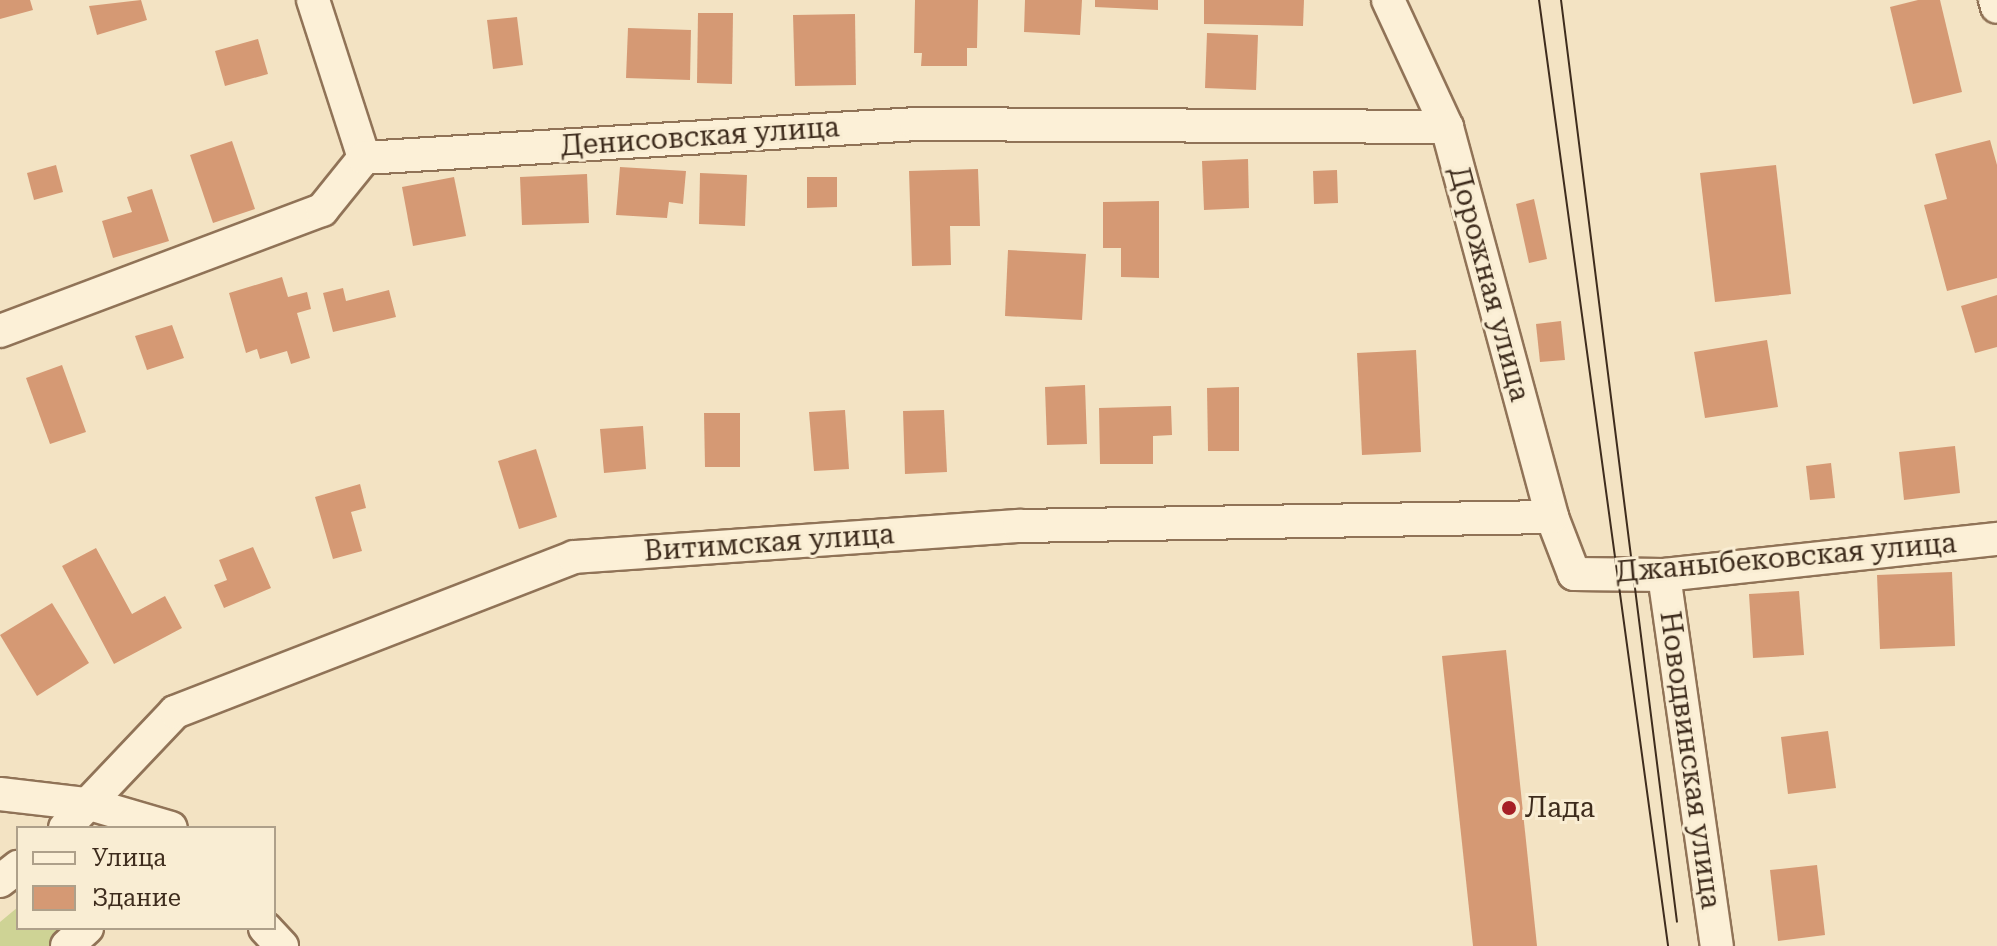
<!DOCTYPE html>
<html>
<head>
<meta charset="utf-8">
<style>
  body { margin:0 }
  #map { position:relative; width:1997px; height:946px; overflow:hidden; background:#f3e3c3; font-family:"Roboto Serif",serif }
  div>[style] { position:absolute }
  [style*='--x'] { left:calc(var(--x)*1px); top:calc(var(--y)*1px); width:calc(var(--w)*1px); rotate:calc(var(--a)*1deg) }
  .green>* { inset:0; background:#ced395 }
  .building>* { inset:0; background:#d59974 }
  .roads { filter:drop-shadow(2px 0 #907357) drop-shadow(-2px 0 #907357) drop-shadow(0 2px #907357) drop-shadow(0 -2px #907357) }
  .minor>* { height:32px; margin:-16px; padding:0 16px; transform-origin:16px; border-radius:16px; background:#fcf0d7 }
  .tram>* { height:2px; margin:-1px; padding:0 1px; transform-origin:1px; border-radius:1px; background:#3e2c1d }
  .dots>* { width:22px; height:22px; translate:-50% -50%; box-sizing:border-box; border:4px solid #f9edd3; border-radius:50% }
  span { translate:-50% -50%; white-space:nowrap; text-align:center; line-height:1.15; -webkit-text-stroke:6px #f9edd3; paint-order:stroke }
  .street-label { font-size:28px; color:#3e2c1d }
  .poi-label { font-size:28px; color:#3e2c1d }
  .left { translate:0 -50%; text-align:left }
  .legend { position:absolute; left:16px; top:826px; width:260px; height:104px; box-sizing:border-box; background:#f9edd3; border:2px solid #aea08a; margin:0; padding:10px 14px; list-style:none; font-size:24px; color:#3e2c1d }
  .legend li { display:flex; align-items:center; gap:16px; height:40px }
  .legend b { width:40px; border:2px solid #aea08a }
</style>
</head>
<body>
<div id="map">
  <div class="green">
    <i style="clip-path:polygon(18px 907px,18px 928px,76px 928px,56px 946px,0 946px,0 922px)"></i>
  </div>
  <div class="building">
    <i style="clip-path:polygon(0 0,30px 0,33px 10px,0 19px)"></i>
    <i style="clip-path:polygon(141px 0,147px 20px,97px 35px,89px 6px)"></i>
    <i style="clip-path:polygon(915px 0,978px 0,977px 48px,967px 48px,967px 66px,921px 66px,922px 53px,914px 53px)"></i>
    <i style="clip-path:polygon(1025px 0,1082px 0,1080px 35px,1024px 32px)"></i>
    <i style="clip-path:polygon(1095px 0,1158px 0,1158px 10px,1095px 7px)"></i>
    <i style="clip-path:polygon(1204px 0,1304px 0,1303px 26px,1204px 24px)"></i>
    <i style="clip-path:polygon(1918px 0,1940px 0,1962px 92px,1913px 104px,1890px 7px)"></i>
    <i style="clip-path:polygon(698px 13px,733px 13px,732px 84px,697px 83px)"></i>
    <i style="clip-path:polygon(855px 14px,856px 85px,795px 86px,793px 15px)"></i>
    <i style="clip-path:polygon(517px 17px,523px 65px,493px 69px,487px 20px)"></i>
    <i style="clip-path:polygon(628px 28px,691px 30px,690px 80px,626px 78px)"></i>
    <i style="clip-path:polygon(1207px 33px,1258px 35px,1256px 90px,1205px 88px)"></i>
    <i style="clip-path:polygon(258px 39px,268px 74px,225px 86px,215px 51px)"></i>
    <i style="clip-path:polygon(1990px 140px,1997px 165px,1997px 278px,1947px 291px,1924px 205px,1947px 199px,1935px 154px)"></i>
    <i style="clip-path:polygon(232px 141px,255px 209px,213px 223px,190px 155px)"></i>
    <i style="clip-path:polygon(1248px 159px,1249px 208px,1204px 210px,1202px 161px)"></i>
    <i style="clip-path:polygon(56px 165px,63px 192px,34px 200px,27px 173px)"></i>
    <i style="clip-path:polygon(1776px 165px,1791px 294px,1715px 302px,1700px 173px)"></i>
    <i style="clip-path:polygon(620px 167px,686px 171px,683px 204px,669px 202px,667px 218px,616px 215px)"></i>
    <i style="clip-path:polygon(978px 169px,980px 226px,950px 226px,951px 265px,912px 266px,909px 171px)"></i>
    <i style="clip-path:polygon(1337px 170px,1338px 203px,1314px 204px,1313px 171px)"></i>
    <i style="clip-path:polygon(700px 173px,747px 175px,745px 226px,699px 224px)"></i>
    <i style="clip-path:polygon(587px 174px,589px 223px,522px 225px,520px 177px)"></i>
    <i style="clip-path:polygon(454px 177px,466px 236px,413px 246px,402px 187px)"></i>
    <i style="clip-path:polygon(807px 177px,837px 177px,837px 207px,807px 208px)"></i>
    <i style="clip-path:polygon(152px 189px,169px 241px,113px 258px,102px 221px,132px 212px,127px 197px)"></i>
    <i style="clip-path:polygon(1534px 199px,1547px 259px,1529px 263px,1516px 204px)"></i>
    <i style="clip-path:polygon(1159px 201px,1159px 278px,1121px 277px,1121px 248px,1103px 248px,1103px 202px)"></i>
    <i style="clip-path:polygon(1008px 250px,1086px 254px,1082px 320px,1005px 316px)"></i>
    <i style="clip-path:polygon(282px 277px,288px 297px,307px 292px,311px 309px,297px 313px,310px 358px,291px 364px,287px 351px,260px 359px,257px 349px,246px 353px,229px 293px)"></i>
    <i style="clip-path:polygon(343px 288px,346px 301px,389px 290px,396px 317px,333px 332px,323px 293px)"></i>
    <i style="clip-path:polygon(1997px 295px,1997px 347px,1975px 353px,1961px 306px)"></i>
    <i style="clip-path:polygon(1561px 321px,1565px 360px,1540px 362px,1536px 324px)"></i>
    <i style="clip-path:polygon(172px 325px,184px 358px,147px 370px,135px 336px)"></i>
    <i style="clip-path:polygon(1767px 340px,1778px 407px,1705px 418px,1694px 352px)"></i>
    <i style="clip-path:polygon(1416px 350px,1421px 452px,1362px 455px,1357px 353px)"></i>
    <i style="clip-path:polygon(62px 365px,86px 432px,50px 444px,26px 378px)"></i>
    <i style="clip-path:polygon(1085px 385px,1087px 444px,1047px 445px,1045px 387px)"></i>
    <i style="clip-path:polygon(1239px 387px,1239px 451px,1208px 451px,1207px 388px)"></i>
    <i style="clip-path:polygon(1171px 406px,1172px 435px,1153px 436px,1153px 464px,1100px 464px,1099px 408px)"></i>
    <i style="clip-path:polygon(845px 410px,849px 469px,814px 471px,809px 412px)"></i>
    <i style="clip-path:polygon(944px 410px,947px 472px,905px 474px,903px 411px)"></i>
    <i style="clip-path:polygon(704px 413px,740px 413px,740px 467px,705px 467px)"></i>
    <i style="clip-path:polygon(643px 426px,646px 469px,604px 473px,600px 429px)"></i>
    <i style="clip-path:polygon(1955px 446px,1960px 493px,1904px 500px,1899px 452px)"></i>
    <i style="clip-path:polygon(536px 449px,557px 517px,519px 529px,498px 461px)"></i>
    <i style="clip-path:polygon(1831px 463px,1835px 498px,1810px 500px,1806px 466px)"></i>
    <i style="clip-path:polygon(360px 484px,366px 508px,351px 512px,362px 551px,333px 559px,315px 497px)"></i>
    <i style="clip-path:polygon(253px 547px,271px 588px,224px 608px,214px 585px,227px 580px,219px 560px)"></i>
    <i style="clip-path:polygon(96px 548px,132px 614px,165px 596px,182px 628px,114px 664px,62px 566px)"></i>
    <i style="clip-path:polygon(1952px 572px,1955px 646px,1880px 649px,1877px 575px)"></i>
    <i style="clip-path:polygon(1799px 591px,1804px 655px,1753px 658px,1749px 594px)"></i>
    <i style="clip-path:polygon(52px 603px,89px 663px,37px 696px,0 635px)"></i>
    <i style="clip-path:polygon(1506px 650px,1537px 946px,1473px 946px,1442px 656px)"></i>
    <i style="clip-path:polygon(1828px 731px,1836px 788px,1788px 794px,1781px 737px)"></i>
    <i style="clip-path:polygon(1817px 865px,1825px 935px,1778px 941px,1770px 870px)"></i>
  </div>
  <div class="roads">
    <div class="minor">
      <i style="--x:313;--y:0;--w:166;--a:72.1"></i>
      <i style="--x:1388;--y:0;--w:140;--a:65.1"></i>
      <i style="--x:1447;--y:127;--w:404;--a:74.9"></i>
      <i style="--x:1552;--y:517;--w:61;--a:68.9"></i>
      <i style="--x:1574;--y:574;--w:90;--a:0.6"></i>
      <i style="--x:1664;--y:575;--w:335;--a:-6.2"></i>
      <i style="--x:1995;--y:0;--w:7;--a:74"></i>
      <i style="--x:0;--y:331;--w:344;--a:-20.6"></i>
      <i style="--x:322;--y:210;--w:67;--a:-51.1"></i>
      <i style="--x:364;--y:158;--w:553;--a:-3.52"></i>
      <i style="--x:916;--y:124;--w:531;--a:0.32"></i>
      <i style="--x:1664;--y:575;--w:375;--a:81.9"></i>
      <i style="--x:0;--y:794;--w:94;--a:6.7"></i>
      <i style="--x:93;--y:805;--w:81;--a:16.4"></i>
      <i style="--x:65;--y:828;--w:160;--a:-46.5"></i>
      <i style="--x:175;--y:712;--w:428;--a:-21.2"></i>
      <i style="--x:574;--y:557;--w:446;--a:-4"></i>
      <i style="--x:1019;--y:526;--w:533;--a:-0.97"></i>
      <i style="--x:0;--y:881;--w:23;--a:-38"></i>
      <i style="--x:265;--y:928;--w:25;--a:47"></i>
      <i style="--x:67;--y:946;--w:27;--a:-42"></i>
    </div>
  </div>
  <div class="tram">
    <i style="--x:1539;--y:0;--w:955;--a:82.23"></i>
    <i style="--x:1561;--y:0;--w:929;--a:82.83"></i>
  </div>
  <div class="dots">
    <i style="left:1509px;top:808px;background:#a62026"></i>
  </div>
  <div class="street-label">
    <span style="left:700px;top:137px;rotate:-4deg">Денисовская улица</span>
    <span style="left:1489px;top:284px;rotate:75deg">Дорожная улица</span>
    <span style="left:769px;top:543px;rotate:-4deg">Витимская улица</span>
    <span style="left:1786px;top:558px;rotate:-5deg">Джаныбековская улица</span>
    <span style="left:1690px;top:760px;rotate:82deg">Новодвинская улица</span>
  </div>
  <div class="poi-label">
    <span class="left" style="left:1525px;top:808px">Лада</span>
  </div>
  <ul class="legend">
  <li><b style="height:10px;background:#fcf0d7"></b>Улица</li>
  <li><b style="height:22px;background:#d59974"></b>Здание</li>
  </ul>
</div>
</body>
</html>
